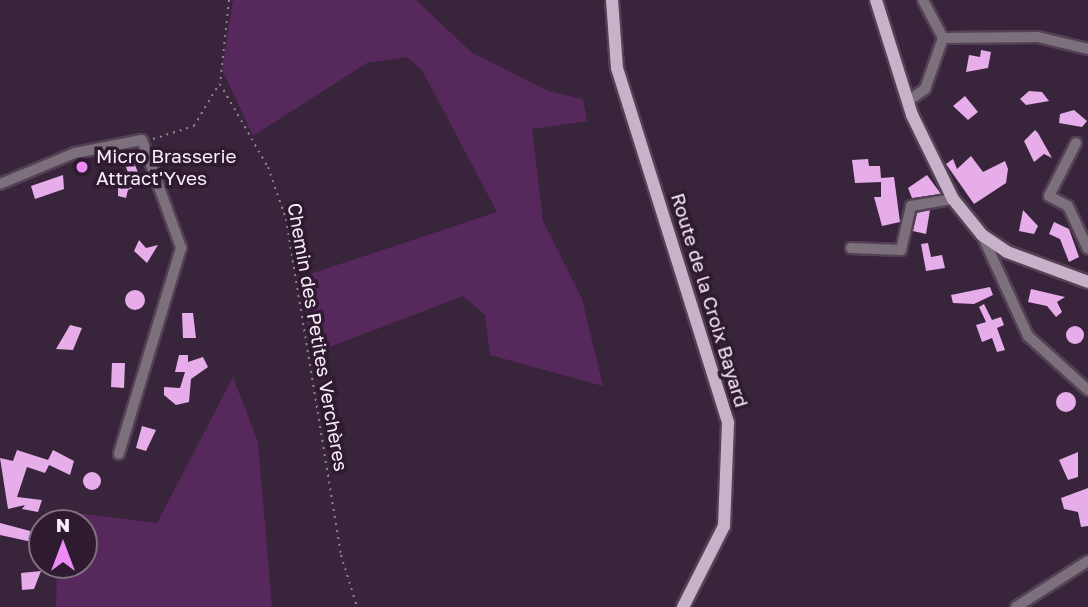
<!DOCTYPE html>
<html>
<head>
<meta charset="utf-8">
<style>
  body { margin:0 }
  #map { position:relative; width:1088px; height:607px; overflow:hidden; background:#39253b; font-family:"Golos Text",sans-serif }
  div>[style] { position:absolute }
  [style*='--x'] { left:calc(var(--x)*1px); top:calc(var(--y)*1px); width:calc(var(--w)*1px); rotate:calc(var(--a)*1deg) }
  .green>* { inset:0; background:#57285b }
  .building>* { inset:0; background:#e7adea }
  .round { border-radius:50% }
  .path>* { height:2px; margin-top:-1px; transform-origin:0; background:repeating-linear-gradient(90deg,#918092 0 2px,transparent 0 7px) }
  .roads { filter:drop-shadow(2px 0 #544156) drop-shadow(-2px 0 #544156) drop-shadow(0 2px #544156) drop-shadow(0 -2px #544156) }
  .minor>* { height:10px; margin:-5px; padding:0 5px; transform-origin:5px; border-radius:5px; background:#7b707b }
  .major>* { height:12px; margin:-6px; padding:0 6px; transform-origin:6px; border-radius:6px; background:#c8b2c9 }
  .dots>* { width:19px; height:19px; translate:-50% -50%; box-sizing:border-box; border:4px solid #2f1b30; border-radius:50% }
  span { translate:-50% -50%; white-space:nowrap; text-align:center; line-height:1.15; -webkit-text-stroke:7px #2f1b30; paint-order:stroke }
  .poi-label { font-size:19px; color:#fbedfb }
  .left { translate:0 -50%; text-align:left }
  .street-label { font-size:19px; color:#fbedfb }
  .north { position:absolute; left:28px; top:509px; width:70px; height:70px; box-sizing:border-box; background:#2f1b30; border:2px solid #816f81; border-radius:50%; rotate:0deg; font-size:19px; font-weight:700; line-height:28px; text-align:center; color:#fbedfb }
  .north::after { content:''; display:block; margin:auto; width:24px; height:32px; background:#ef8bf6; clip-path:polygon(50% 0,100% 100%,50% 72%,0 100%) }
</style>
</head>
<body>
<div id="map">
  <div class="green">
    <i style="clip-path:polygon(233px 0,416px 0,471px 52px,548px 91px,583px 99px,587px 121px,532px 129px,543px 221px,582px 299px,603px 386px,490px 355px,485px 315px,463px 296px,314px 353px,298px 278px,497px 212px,422px 70px,407px 57px,367px 63px,253px 136px,222px 69px)"></i>
    <i style="clip-path:polygon(233px 377px,258px 442px,272px 607px,56px 607px,57px 565px,84px 565px,84px 523px,58px 523px,59px 511px,157px 523px)"></i>
  </div>
  <div class="building">
    <i style="clip-path:polygon(981px 50px,991px 52px,988px 68px,966px 72px,969px 55px,980px 57px)"></i>
    <i style="clip-path:polygon(1029px 91px,1042px 92px,1049px 101px,1026px 105px,1020px 99px)"></i>
    <i style="clip-path:polygon(965px 96px,978px 112px,968px 120px,953px 106px)"></i>
    <i style="clip-path:polygon(1074px 110px,1087px 121px,1082px 127px,1059px 123px,1060px 114px)"></i>
    <i style="clip-path:polygon(1035px 130px,1038px 133px,1052px 158px,1044px 154px,1034px 162px,1024px 141px)"></i>
    <i style="clip-path:polygon(971px 156px,983px 172px,1005px 161px,1008px 169px,1006px 183px,974px 204px,946px 164px,953px 159px,957px 169px)"></i>
    <i style="clip-path:polygon(868px 159px,869px 166px,880px 166px,881px 178px,894px 177px,900px 222px,882px 226px,874px 197px,881px 197px,881px 182px,855px 183px,852px 160px)"></i>
    <i style="clip-path:polygon(134px 163px,143px 184px,128px 190px,126px 198px,118px 196px,118px 183px,130px 178px,126px 167px)"></i>
    <i style="clip-path:polygon(63px 175px,64px 189px,35px 199px,31px 186px)"></i>
    <i style="clip-path:polygon(927px 175px,941px 194px,912px 198px,908px 188px)"></i>
    <i style="clip-path:polygon(930px 210px,926px 234px,913px 231px,917px 213px)"></i>
    <i style="clip-path:polygon(1023px 210px,1038px 226px,1034px 234px,1019px 231px)"></i>
    <i style="clip-path:polygon(1054px 222px,1069px 229px,1079px 257px,1069px 262px,1060px 239px,1049px 234px)"></i>
    <i style="clip-path:polygon(139px 240px,146px 248px,158px 245px,147px 263px,134px 251px)"></i>
    <i style="clip-path:polygon(928px 243px,931px 257px,942px 255px,945px 268px,926px 271px,921px 244px)"></i>
    <i style="clip-path:polygon(990px 287px,993px 295px,974px 304px,953px 303px,951px 295px)"></i>
    <i style="clip-path:polygon(1031px 289px,1065px 297px,1057px 302px,1062px 312px,1056px 317px,1047px 306px,1028px 302px)"></i>
    <i class="round" style="left:125px;top:290px;width:20px;height:20px"></i>
    <i style="clip-path:polygon(984px 304px,992px 320px,1001px 317px,1004px 325px,997px 328px,1005px 350px,997px 352px,992px 338px,982px 342px,976px 325px,986px 322px,979px 307px)"></i>
    <i style="clip-path:polygon(182px 313px,193px 313px,196px 338px,183px 338px)"></i>
    <i style="clip-path:polygon(70px 325px,82px 328px,73px 350px,56px 349px)"></i>
    <i class="round" style="left:1066px;top:326px;width:18px;height:18px"></i>
    <i style="clip-path:polygon(179px 355px,188px 355px,188px 362px,203px 357px,208px 367px,191px 379px,189px 402px,176px 405px,164px 395px,164px 387px,180px 388px,185px 372px,175px 372px)"></i>
    <i style="clip-path:polygon(112px 363px,125px 363px,124px 388px,111px 387px)"></i>
    <i class="round" style="left:1056px;top:392px;width:20px;height:20px"></i>
    <i style="clip-path:polygon(142px 426px,156px 430px,146px 451px,136px 448px)"></i>
    <i style="clip-path:polygon(17px 450px,48px 460px,53px 450px,74px 461px,70px 475px,49px 465px,45px 473px,27px 467px,17px 497px,42px 500px,38px 512px,22px 509px,25px 505px,8px 509px,0 458px,13px 461px)"></i>
    <i style="clip-path:polygon(1078px 452px,1078px 477px,1068px 480px,1059px 460px)"></i>
    <i class="round" style="left:83px;top:472px;width:18px;height:18px"></i>
    <i style="clip-path:polygon(1088px 488px,1088px 526px,1081px 527px,1078px 512px,1064px 509px,1061px 498px)"></i>
    <i style="clip-path:polygon(0 523px,34px 532px,32px 542px,0 535px)"></i>
    <i style="clip-path:polygon(41px 571px,34px 589px,22px 590px,21px 573px)"></i>
  </div>
  <div class="path">
    <i style="--x:229;--y:0;--w:84;--a:96.1"></i>
    <i style="--x:220;--y:84;--w:96;--a:60"></i>
    <i style="--x:268;--y:167;--w:55;--a:70.9"></i>
    <i style="--x:286;--y:219;--w:340;--a:80.7"></i>
    <i style="--x:341;--y:555;--w:54;--a:72.9"></i>
    <i style="--x:153;--y:139;--w:43;--a:-17.6"></i>
    <i style="--x:194;--y:126;--w:49;--a:-59.2"></i>
  </div>
  <div class="roads">
    <div class="minor">
      <i style="--x:943;--y:38;--w:95;--a:-0.6"></i>
      <i style="--x:1038;--y:37;--w:51;--a:13.5"></i>
      <i style="--x:908;--y:101;--w:21;--a:-35"></i>
      <i style="--x:925;--y:89;--w:54;--a:-70.6"></i>
      <i style="--x:943;--y:38;--w:43;--a:-117.8"></i>
      <i style="--x:1076;--y:143;--w:59;--a:117"></i>
      <i style="--x:1049;--y:196;--w:21;--a:28"></i>
      <i style="--x:1068;--y:206;--w:47;--a:65.1"></i>
      <i style="--x:0;--y:184;--w:81;--a:-22.5"></i>
      <i style="--x:75;--y:153;--w:68;--a:-11"></i>
      <i style="--x:142;--y:140;--w:115;--a:70.1"></i>
      <i style="--x:181;--y:248;--w:215;--a:106.8"></i>
      <i style="--x:982;--y:235;--w:111;--a:65.5"></i>
      <i style="--x:1028;--y:336;--w:81;--a:42"></i>
      <i style="--x:851;--y:248;--w:50;--a:2.3"></i>
      <i style="--x:901;--y:250;--w:45;--a:-77.2"></i>
      <i style="--x:911;--y:206;--w:43;--a:-9.5"></i>
      <i style="--x:1016;--y:607;--w:85;--a:-32.6"></i>
    </div>
    <div class="major">
      <i style="--x:612;--y:0;--w:68;--a:85.8"></i>
      <i style="--x:617;--y:68;--w:372;--a:72.6"></i>
      <i style="--x:728;--y:423;--w:103;--a:92.2"></i>
      <i style="--x:724;--y:526;--w:91;--a:116.8"></i>
      <i style="--x:876;--y:0;--w:121;--a:72.6"></i>
      <i style="--x:912;--y:115;--w:93;--a:64"></i>
      <i style="--x:953;--y:199;--w:46;--a:51.1"></i>
      <i style="--x:982;--y:235;--w:30;--a:34"></i>
      <i style="--x:1007;--y:252;--w:86;--a:20.3"></i>
    </div>
  </div>
  <div class="dots">
    <i style="left:82px;top:167px;background:#ef8bf6"></i>
  </div>
  <div class="poi-label">
    <span class="left" style="left:96px;top:167px">Micro Brasserie<br>Attract'Yves</span>
  </div>
  <div class="street-label">
    <span style="left:710px;top:300px;rotate:73deg">Route de la Croix Bayard</span>
    <span style="left:318px;top:337px;rotate:80deg">Chemin des Petites Verchères</span>
  </div>
  <div class="north">N</div>
</div>
</body>
</html>
